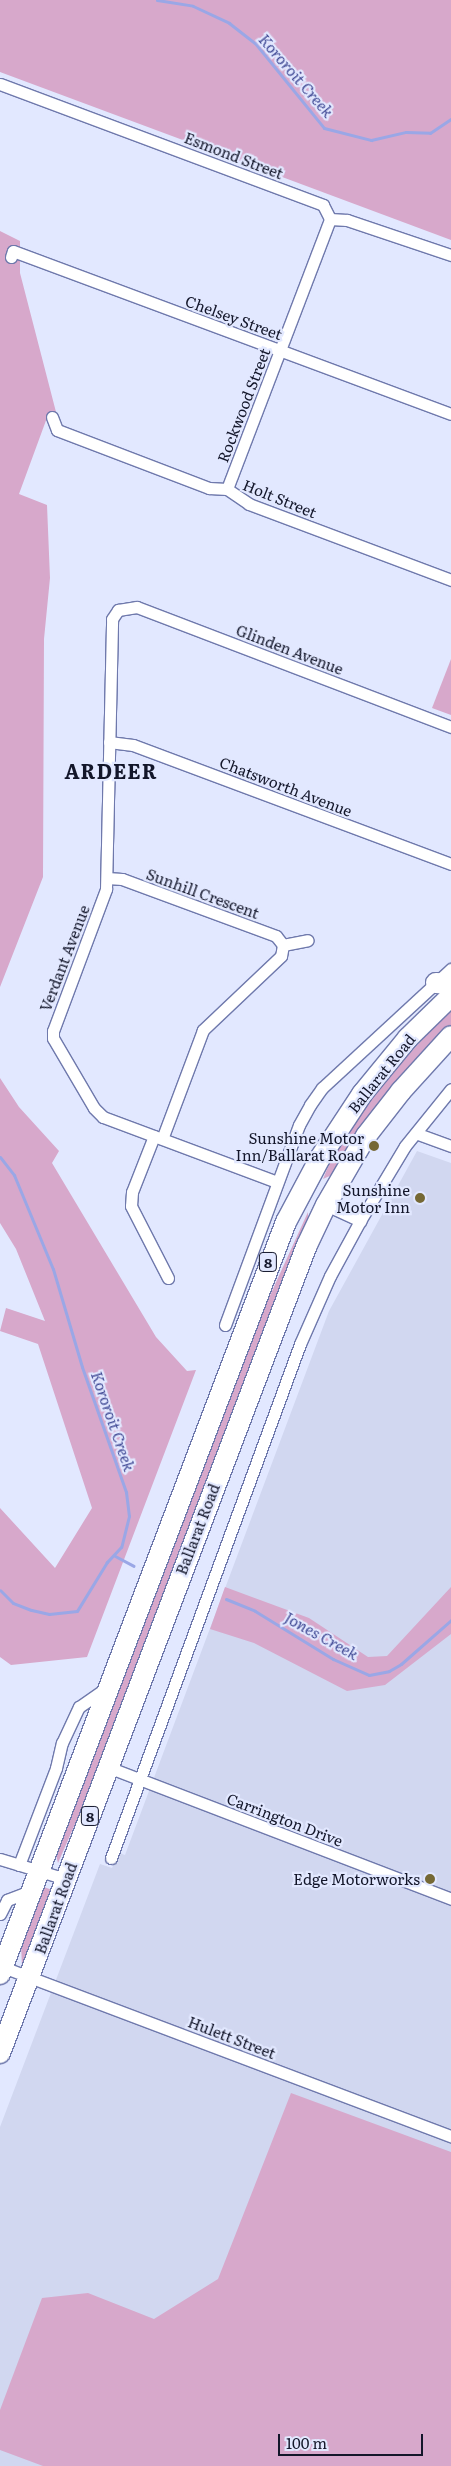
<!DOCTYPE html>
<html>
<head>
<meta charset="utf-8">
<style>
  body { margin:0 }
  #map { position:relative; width:451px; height:2466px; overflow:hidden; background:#e2e8ff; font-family:Literata,serif }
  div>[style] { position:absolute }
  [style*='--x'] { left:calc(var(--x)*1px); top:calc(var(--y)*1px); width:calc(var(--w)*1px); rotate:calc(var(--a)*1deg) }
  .built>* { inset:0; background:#d1d7f0 }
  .green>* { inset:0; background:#d7a8cb }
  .stream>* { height:3px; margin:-1.5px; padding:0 1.5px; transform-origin:1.5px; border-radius:1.5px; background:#9aa7e6 }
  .roads { filter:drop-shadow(1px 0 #6f79ac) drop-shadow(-1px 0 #6f79ac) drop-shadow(0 1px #6f79ac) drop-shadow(0 -1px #6f79ac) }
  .street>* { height:11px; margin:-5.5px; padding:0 5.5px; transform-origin:5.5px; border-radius:5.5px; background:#fff }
  .highway>* { height:20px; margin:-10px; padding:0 10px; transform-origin:10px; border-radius:10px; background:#fff }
  .dots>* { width:14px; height:14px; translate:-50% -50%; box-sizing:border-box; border:2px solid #e2e8ff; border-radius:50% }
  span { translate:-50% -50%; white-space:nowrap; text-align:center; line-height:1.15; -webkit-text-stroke:4.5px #e2e8ff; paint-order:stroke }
  .shield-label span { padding:1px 4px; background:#e2e8ff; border:1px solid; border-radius:4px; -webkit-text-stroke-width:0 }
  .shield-label { font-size:14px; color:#13162a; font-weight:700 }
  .street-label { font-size:15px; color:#13162a }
  .poi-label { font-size:15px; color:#13162a }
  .right { translate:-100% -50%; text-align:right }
  .water-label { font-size:16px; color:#3f4894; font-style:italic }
  .district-label { font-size:20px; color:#13162a; font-weight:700; letter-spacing:1px }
  .scale { position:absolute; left:278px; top:2434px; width:145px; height:22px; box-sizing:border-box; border:2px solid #13162a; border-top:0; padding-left:6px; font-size:15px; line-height:18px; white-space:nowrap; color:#13162a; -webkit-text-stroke:4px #e2e8ff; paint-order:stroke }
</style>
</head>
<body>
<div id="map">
  <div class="built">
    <i style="clip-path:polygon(417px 1151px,451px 1163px,451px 2466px,0 2466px,0 2127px,100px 1864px,112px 1868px,119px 1853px,125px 1855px,329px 1311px)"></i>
  </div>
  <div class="green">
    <i style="clip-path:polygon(0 0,451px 0,451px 240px,0 72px)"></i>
    <i style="clip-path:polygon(0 231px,20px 241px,20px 273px,56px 412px,48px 415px,19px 494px,47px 505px,50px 578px,44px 639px,43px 877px,0 987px)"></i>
    <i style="clip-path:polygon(451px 659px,451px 715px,432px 708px)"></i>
    <i style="clip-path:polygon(451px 1009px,451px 1025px,422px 1055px,334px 1174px,323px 1179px,332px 1157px,380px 1085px)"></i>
    <i style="clip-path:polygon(0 1078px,19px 1107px,59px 1151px,52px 1163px,156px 1337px,187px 1371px,196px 1370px,87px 1657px,11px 1665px,0 1657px,0 1508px,55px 1568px,92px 1508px,38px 1344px,0 1331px,6px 1308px,45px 1321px,16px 1249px,0 1223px)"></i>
    <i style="clip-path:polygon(308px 1212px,308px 1219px,113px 1737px,58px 1863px,56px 1855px,242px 1357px)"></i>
    <i style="clip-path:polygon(225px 1587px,309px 1618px,368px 1657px,387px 1656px,451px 1587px,451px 1634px,385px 1685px,347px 1691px,254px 1643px,210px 1629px)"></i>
    <i style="clip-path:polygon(44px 1887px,52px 1890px,22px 1967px,21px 1944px)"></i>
    <i style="clip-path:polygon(291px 2093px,451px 2152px,451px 2466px,43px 2466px,0 2450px,0 2410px,42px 2298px,88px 2293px,154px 2319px,218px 2279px)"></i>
  </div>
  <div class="stream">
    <i style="--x:157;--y:0;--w:36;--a:9"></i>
    <i style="--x:193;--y:6;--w:40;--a:25"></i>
    <i style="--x:229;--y:23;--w:33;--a:38"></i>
    <i style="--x:255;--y:43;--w:109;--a:50.9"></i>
    <i style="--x:324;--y:128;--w:49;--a:14.3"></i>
    <i style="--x:371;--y:140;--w:36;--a:-13"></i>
    <i style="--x:406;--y:132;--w:24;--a:2"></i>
    <i style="--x:430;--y:133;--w:25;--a:-34"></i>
    <i style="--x:0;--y:1157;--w:23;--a:52"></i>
    <i style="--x:14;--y:1175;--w:102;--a:67.5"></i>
    <i style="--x:53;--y:1269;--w:102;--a:73.5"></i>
    <i style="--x:82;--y:1367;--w:133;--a:70.6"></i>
    <i style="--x:126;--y:1492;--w:24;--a:83"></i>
    <i style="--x:129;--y:1516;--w:32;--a:104"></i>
    <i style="--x:121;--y:1547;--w:21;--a:133"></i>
    <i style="--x:107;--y:1562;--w:57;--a:121.5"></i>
    <i style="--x:77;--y:1611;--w:28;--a:174"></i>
    <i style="--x:49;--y:1614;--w:18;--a:-167"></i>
    <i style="--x:31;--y:1610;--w:19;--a:-159"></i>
    <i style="--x:13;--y:1603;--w:18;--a:-135"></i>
    <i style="--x:115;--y:1556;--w:21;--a:28"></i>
    <i style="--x:226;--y:1599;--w:31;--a:22"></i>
    <i style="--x:255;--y:1611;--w:92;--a:31.6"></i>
    <i style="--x:333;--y:1659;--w:39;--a:24"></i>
    <i style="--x:369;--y:1675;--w:20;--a:-11"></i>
    <i style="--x:389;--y:1671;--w:14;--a:-30"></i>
    <i style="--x:401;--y:1664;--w:67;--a:-41.3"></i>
  </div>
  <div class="roads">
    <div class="street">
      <i style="--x:0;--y:84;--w:345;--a:20.5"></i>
      <i style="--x:323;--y:205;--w:16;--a:63"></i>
      <i style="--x:330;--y:219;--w:17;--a:3"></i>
      <i style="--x:347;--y:220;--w:110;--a:18.6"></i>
      <i style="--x:11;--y:257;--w:6;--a:-72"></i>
      <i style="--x:13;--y:251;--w:467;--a:20.4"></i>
      <i style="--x:52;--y:417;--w:14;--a:69"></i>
      <i style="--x:57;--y:430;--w:163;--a:20.9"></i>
      <i style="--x:209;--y:488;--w:18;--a:3"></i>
      <i style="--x:227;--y:489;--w:27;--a:34"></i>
      <i style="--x:249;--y:504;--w:216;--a:20.6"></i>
      <i style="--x:227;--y:489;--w:289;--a:-69.1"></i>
      <i style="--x:109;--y:742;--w:24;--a:7"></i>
      <i style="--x:133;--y:745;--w:340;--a:20.5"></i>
      <i style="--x:107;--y:878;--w:15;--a:4"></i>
      <i style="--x:122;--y:879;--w:164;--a:20.3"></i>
      <i style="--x:276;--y:936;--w:11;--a:52"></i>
      <i style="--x:283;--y:945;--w:11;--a:100"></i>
      <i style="--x:281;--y:956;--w:108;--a:136.5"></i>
      <i style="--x:203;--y:1030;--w:116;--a:110.6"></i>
      <i style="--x:283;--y:945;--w:25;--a:-11"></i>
      <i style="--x:418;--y:1134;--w:35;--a:20"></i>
      <i style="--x:154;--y:1136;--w:60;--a:111.4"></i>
      <i style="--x:132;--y:1192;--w:14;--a:94"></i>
      <i style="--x:131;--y:1206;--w:81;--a:62.8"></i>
      <i style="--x:277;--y:1182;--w:186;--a:-159.5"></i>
      <i style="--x:103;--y:1117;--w:13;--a:-135"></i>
      <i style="--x:94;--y:1108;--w:81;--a:-120.4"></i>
      <i style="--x:53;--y:1038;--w:7;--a:-90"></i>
      <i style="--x:53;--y:1031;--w:152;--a:-69.5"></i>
      <i style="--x:106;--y:889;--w:270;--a:-88.7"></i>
      <i style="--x:112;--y:619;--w:11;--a:-56"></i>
      <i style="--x:118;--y:610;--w:19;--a:-9"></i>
      <i style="--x:137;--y:607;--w:336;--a:20.9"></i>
      <i style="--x:326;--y:1205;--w:38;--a:25"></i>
      <i style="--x:225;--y:1325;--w:213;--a:-69.7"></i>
      <i style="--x:299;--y:1125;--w:23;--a:-61"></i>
      <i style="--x:310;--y:1105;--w:21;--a:-55"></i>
      <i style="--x:322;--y:1088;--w:176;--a:-42.7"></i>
      <i style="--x:108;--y:1767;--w:368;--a:21"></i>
      <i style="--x:111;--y:1858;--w:548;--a:-69.81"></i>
      <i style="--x:300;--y:1344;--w:74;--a:-66.2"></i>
      <i style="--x:330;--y:1276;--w:63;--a:-61.4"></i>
      <i style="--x:360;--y:1221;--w:87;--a:-59"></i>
      <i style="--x:405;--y:1146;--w:73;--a:-51.1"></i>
      <i style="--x:0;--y:1859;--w:69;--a:16.9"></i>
      <i style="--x:19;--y:1865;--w:104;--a:-69.1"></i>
      <i style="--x:56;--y:1768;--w:26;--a:-77"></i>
      <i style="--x:62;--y:1743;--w:40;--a:-65"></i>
      <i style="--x:79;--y:1707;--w:35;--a:-35"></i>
      <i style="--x:0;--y:1914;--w:16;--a:-63"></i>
      <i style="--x:7;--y:1900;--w:26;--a:-21"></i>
      <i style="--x:3;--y:1967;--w:479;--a:20.7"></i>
    </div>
    <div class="highway">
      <i style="--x:436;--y:983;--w:15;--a:4"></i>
      <i style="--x:0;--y:1974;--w:805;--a:-69.18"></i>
      <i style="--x:286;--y:1222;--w:72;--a:-62"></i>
      <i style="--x:320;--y:1158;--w:77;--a:-56.7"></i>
      <i style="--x:362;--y:1094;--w:72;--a:-50.6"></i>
      <i style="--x:408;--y:1038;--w:60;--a:-44.3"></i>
      <i style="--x:0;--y:2053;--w:864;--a:-69.2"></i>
      <i style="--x:307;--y:1245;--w:44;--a:-64.6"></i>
      <i style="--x:326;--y:1205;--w:80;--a:-59.9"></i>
      <i style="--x:366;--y:1136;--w:57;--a:-52.1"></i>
      <i style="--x:401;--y:1091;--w:74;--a:-47.7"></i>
    </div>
  </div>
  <div class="dots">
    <i style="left:374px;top:1146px;background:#756835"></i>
    <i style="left:420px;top:1198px;background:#756835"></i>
    <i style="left:430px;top:1879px;background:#756835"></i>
  </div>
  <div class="shield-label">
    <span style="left:268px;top:1262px">8</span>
    <span style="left:90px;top:1816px">8</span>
  </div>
  <div class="street-label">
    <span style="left:234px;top:155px;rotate:21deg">Esmond Street</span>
    <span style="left:234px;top:317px;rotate:20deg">Chelsey Street</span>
    <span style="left:243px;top:405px;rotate:-69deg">Rockwood Street</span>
    <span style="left:280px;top:498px;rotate:22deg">Holt Street</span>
    <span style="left:290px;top:649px;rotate:21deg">Glinden Avenue</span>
    <span style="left:286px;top:786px;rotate:21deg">Chatsworth Avenue</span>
    <span style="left:203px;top:893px;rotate:20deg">Sunhill Crescent</span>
    <span style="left:64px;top:958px;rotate:-69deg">Verdant Avenue</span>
    <span style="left:381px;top:1073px;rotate:-51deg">Ballarat Road</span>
    <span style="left:197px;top:1529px;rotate:-69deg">Ballarat Road</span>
    <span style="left:285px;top:1819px;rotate:21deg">Carrington Drive</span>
    <span style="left:55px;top:1908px;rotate:-70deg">Ballarat Road</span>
    <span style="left:232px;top:2037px;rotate:21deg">Hulett Street</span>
  </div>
  <div class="poi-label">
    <span class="right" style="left:364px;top:1146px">Sunshine Motor<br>Inn/Ballarat Road</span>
    <span class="right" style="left:410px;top:1198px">Sunshine<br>Motor Inn</span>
    <span class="right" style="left:420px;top:1879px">Edge Motorworks</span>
  </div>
  <div class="water-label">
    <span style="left:297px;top:75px;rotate:49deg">Kororoit Creek</span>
    <span style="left:114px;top:1421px;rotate:71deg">Kororoit Creek</span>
    <span style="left:322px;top:1635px;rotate:29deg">Jones Creek</span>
  </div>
  <div class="district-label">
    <span style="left:111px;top:770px">ARDEER</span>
  </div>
  <div class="scale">100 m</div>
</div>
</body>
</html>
